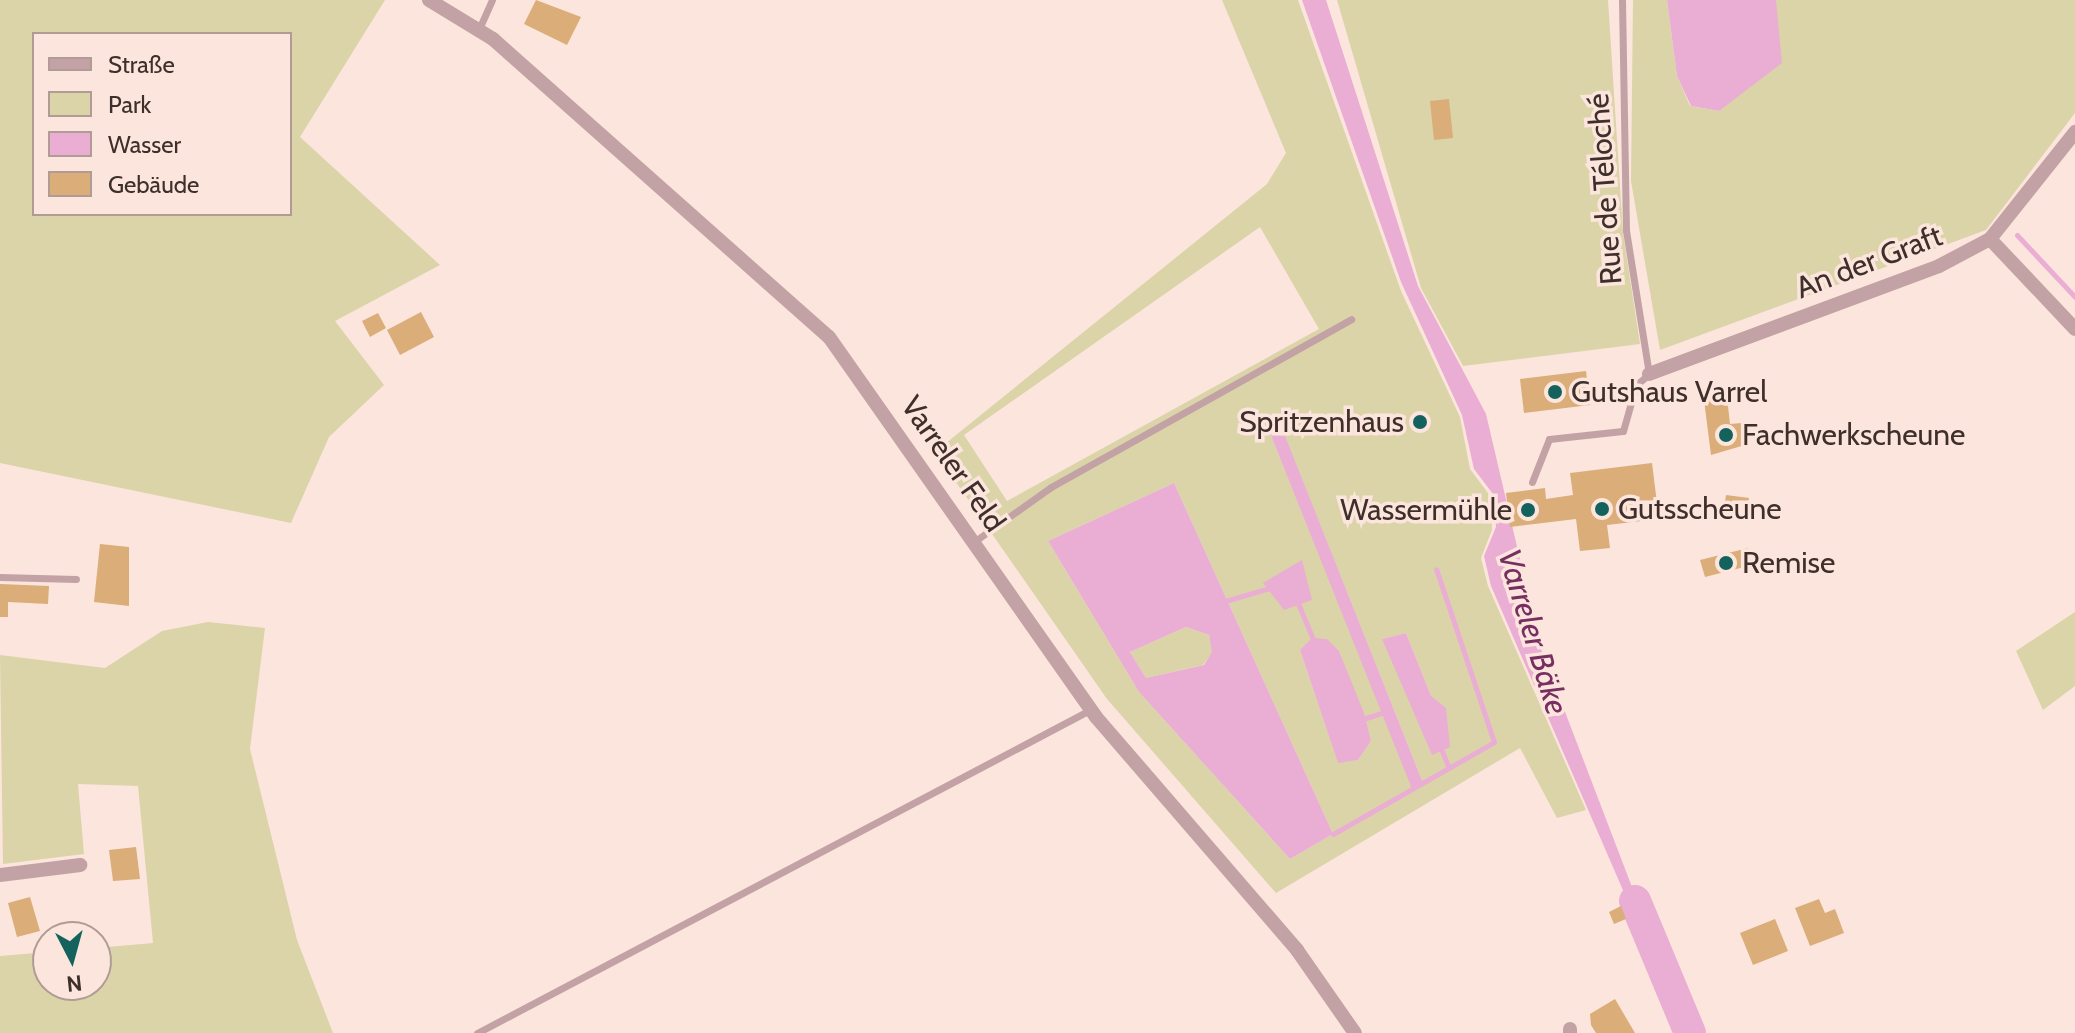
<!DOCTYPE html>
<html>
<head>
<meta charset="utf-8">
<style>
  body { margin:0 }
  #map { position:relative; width:2075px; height:1033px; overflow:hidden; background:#fce5dd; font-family:Cabin,sans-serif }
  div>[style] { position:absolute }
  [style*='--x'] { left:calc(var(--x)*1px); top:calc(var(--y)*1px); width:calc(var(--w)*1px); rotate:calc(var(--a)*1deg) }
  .green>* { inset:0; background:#dbd4a9 }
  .water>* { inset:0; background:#eaadd3 }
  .stream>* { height:5px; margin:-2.5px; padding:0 2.5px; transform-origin:2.5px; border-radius:2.5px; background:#eaadd3 }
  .river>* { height:32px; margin:-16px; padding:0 16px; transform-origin:16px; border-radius:16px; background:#eaadd3 }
  .building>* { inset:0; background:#daad79 }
  .service>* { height:7px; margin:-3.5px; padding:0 3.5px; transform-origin:3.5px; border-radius:3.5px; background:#c3a2a6 }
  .minor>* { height:14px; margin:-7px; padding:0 7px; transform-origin:7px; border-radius:7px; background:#c3a2a6 }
  .dots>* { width:22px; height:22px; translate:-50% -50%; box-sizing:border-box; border:4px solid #fce5dd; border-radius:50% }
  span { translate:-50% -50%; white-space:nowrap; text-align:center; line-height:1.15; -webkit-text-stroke:7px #fce5dd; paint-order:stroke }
  .street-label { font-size:30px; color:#3e2f2a }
  .poi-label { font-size:30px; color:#3e2f2a }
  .left { translate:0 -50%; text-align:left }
  .right { translate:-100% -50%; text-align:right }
  .water-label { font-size:32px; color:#762f60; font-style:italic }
  .legend { position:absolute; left:32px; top:32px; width:260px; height:184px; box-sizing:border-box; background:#fce5dd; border:2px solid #b09c95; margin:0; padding:10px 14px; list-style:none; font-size:24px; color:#3e2f2a }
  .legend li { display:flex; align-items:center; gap:16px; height:40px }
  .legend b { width:40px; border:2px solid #b09c95 }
  .north { position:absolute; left:32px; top:921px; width:80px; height:80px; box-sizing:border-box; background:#fce5dd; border:2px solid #b09c95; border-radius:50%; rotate:174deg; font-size:22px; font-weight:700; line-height:32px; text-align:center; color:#3e2f2a }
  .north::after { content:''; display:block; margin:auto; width:28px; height:36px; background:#14625d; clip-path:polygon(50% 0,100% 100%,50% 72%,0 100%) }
</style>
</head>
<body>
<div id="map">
  <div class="green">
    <i style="clip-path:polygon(evenodd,0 0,385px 0,300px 137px,440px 265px,335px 321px,384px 385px,329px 437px,291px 523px,0 463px,0 0,34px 34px,290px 34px,290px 214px,34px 214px,34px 34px)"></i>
    <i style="clip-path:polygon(evenodd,1222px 0,1298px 0,1401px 291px,1460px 417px,1470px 469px,1491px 497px,1492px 530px,1481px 558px,1488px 586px,1586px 810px,1557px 818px,1520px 748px,1276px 893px,1107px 699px,935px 452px,1267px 184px,1286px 153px,1222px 0,1260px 227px,1319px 329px,1007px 501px,964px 435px,1260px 227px,1222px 0,1276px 414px,1423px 783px,1413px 788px,1264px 418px,1276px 414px,1222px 0,1174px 483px,1333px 834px,1290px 859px,1139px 692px,1048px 541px,1174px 483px,1222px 0,1406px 633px,1431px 696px,1382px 639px,1406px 633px,1222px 0,1300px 650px,1339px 651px,1371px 741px,1358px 760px,1338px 762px,1300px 650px)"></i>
    <i style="clip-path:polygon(1337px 0,1608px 0,1623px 233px,1640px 344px,1463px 366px,1421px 288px)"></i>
    <i style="clip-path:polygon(1633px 0,1667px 0,1677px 76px,1690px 106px,1719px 111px,1776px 0,2075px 0,2075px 113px,1986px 230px,1660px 350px,1631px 181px)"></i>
    <i style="clip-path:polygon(2075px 612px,2075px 686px,2043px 710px,2016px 651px)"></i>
    <i style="clip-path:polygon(208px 622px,265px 628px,250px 749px,297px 940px,333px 1033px,0 1033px,0 956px,48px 952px,48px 985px,96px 985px,96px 948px,153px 943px,138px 786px,78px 784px,84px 854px,3px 864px,0 655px,105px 668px,162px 631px)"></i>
    <i style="clip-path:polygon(1186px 627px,1209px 635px,1213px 652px,1203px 665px,1146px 678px,1130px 652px)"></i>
  </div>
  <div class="water">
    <i style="clip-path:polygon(1302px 0,1326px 0,1418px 286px,1486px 414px,1541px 649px,1653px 942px,1642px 934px,1491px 586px,1484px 556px,1496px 527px,1493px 494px,1474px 469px,1462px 415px,1401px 282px)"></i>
    <i style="clip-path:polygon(1667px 0,1776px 0,1782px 63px,1719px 111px,1691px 106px,1677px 76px)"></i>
    <i style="clip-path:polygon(1276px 413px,1423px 783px,1412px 789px,1264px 418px)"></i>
    <i style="clip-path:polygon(evenodd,1174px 483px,1333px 834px,1290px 859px,1139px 692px,1048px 541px,1174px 483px,1186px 627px,1209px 635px,1212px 652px,1204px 665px,1146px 678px,1130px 652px,1186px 627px)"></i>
    <i style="clip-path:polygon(1302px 560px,1312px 600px,1284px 610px,1263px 583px)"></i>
    <i style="clip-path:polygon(1406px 633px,1431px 696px,1446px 708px,1450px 747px,1432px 755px,1382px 639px)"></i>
    <i style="clip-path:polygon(1312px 638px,1327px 639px,1339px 651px,1364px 713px,1371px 741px,1358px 760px,1338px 763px,1300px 650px)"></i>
  </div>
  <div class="stream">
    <i style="--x:2017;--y:235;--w:85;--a:46.9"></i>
    <i style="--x:1225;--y:601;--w:47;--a:-16.1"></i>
    <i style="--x:1297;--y:601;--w:47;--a:67.3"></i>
    <i style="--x:1363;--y:719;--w:19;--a:-18"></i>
    <i style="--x:1442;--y:751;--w:18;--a:68"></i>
    <i style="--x:1333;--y:834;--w:185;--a:-29.7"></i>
    <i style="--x:1494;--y:742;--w:182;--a:-108.5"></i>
  </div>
  <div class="river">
    <i style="--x:1635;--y:901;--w:143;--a:67.4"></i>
  </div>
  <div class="building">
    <i style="clip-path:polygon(536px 0,581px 17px,567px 45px,524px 24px)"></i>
    <i style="clip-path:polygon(1449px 99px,1453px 138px,1434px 140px,1430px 101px)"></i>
    <i style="clip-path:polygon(421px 312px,434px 337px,400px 355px,387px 330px)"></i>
    <i style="clip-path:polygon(378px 313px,386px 328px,370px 337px,362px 321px)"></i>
    <i style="clip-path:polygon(1586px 371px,1590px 405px,1524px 413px,1520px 379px)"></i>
    <i style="clip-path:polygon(1727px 397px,1730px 424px,1742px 423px,1745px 445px,1711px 455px,1704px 400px)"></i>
    <i style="clip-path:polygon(1652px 463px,1659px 519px,1607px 525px,1610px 548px,1580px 551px,1576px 519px,1510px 527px,1506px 493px,1545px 488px,1546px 499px,1573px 495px,1570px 473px)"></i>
    <i style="clip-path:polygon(1726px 495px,1749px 498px,1746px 519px,1723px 516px)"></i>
    <i style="clip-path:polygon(100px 544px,129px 547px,129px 606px,94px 602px)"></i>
    <i style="clip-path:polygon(1748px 548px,1752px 565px,1705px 577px,1700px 560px)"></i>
    <i style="clip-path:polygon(0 584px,49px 586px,48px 604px,8px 602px,8px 617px,0 617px)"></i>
    <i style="clip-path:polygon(136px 847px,140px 879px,113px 881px,109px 850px)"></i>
    <i style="clip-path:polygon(30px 897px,40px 931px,17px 937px,8px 903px)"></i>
    <i style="clip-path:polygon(1819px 899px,1825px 913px,1835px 909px,1844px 933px,1810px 946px,1795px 908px)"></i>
    <i style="clip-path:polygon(1621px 906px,1626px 919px,1614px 924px,1609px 912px)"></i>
    <i style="clip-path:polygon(1775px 919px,1788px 951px,1753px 965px,1740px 933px)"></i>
    <i style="clip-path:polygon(1615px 999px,1635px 1033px,1596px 1033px,1591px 1025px,1590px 1014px)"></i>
  </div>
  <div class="service">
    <i style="--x:479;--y:29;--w:32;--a:-66"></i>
    <i style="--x:1532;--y:482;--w:46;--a:-68.4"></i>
    <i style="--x:1549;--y:439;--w:74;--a:-6.2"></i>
    <i style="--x:1623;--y:431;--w:48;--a:-74.2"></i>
    <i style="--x:1636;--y:385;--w:17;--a:-40"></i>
    <i style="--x:1649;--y:374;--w:146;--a:-99.1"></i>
    <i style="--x:1626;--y:230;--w:230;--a:-91"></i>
    <i style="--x:975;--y:541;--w:93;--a:-35.4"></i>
    <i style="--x:1051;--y:487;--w:344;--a:-29.2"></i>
    <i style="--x:0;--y:577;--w:76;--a:1.5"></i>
    <i style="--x:477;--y:1033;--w:693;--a:-27.79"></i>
  </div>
  <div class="minor">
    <i style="--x:429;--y:0;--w:75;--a:31.4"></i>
    <i style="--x:493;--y:39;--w:449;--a:41.6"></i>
    <i style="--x:829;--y:337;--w:464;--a:54.9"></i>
    <i style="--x:1096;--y:717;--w:308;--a:49.2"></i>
    <i style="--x:1297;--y:950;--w:101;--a:55.1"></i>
    <i style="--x:1990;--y:239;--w:124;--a:46.6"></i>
    <i style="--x:1649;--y:374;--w:309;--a:-20.4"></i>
    <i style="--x:1939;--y:266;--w:58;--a:-27.9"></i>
    <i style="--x:1990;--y:239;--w:137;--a:-51.5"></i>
    <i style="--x:0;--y:875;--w:81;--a:-7.1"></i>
    <i style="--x:1570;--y:1033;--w:4;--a:-90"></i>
  </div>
  <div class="dots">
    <i style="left:1555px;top:392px;background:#14625d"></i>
    <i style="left:1420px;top:422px;background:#14625d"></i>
    <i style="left:1726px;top:435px;background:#14625d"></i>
    <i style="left:1602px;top:509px;background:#14625d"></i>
    <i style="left:1528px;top:510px;background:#14625d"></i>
    <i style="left:1726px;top:563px;background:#14625d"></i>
  </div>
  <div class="street-label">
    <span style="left:1605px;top:189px;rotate:-94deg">Rue de Téloché</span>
    <span style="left:1869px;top:262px;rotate:-21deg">An der Graft</span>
    <span style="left:953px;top:464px;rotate:55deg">Varreler Feld</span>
  </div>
  <div class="poi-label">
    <span class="left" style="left:1571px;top:392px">Gutshaus Varrel</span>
    <span class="right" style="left:1404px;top:422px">Spritzenhaus</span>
    <span class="left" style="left:1742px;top:435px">Fachwerkscheune</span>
    <span class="left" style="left:1618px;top:509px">Gutsscheune</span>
    <span class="right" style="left:1512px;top:510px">Wassermühle</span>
    <span class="left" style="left:1742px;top:563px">Remise</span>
  </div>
  <div class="water-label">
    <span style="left:1533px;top:632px;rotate:73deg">Varreler Bäke</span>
  </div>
  <ul class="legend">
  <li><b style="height:10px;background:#c3a2a6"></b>Straße</li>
  <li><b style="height:22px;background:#dbd4a9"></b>Park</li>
  <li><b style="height:22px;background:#eaadd3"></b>Wasser</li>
  <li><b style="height:22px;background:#daad79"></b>Gebäude</li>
  </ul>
  <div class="north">N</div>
</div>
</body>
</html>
